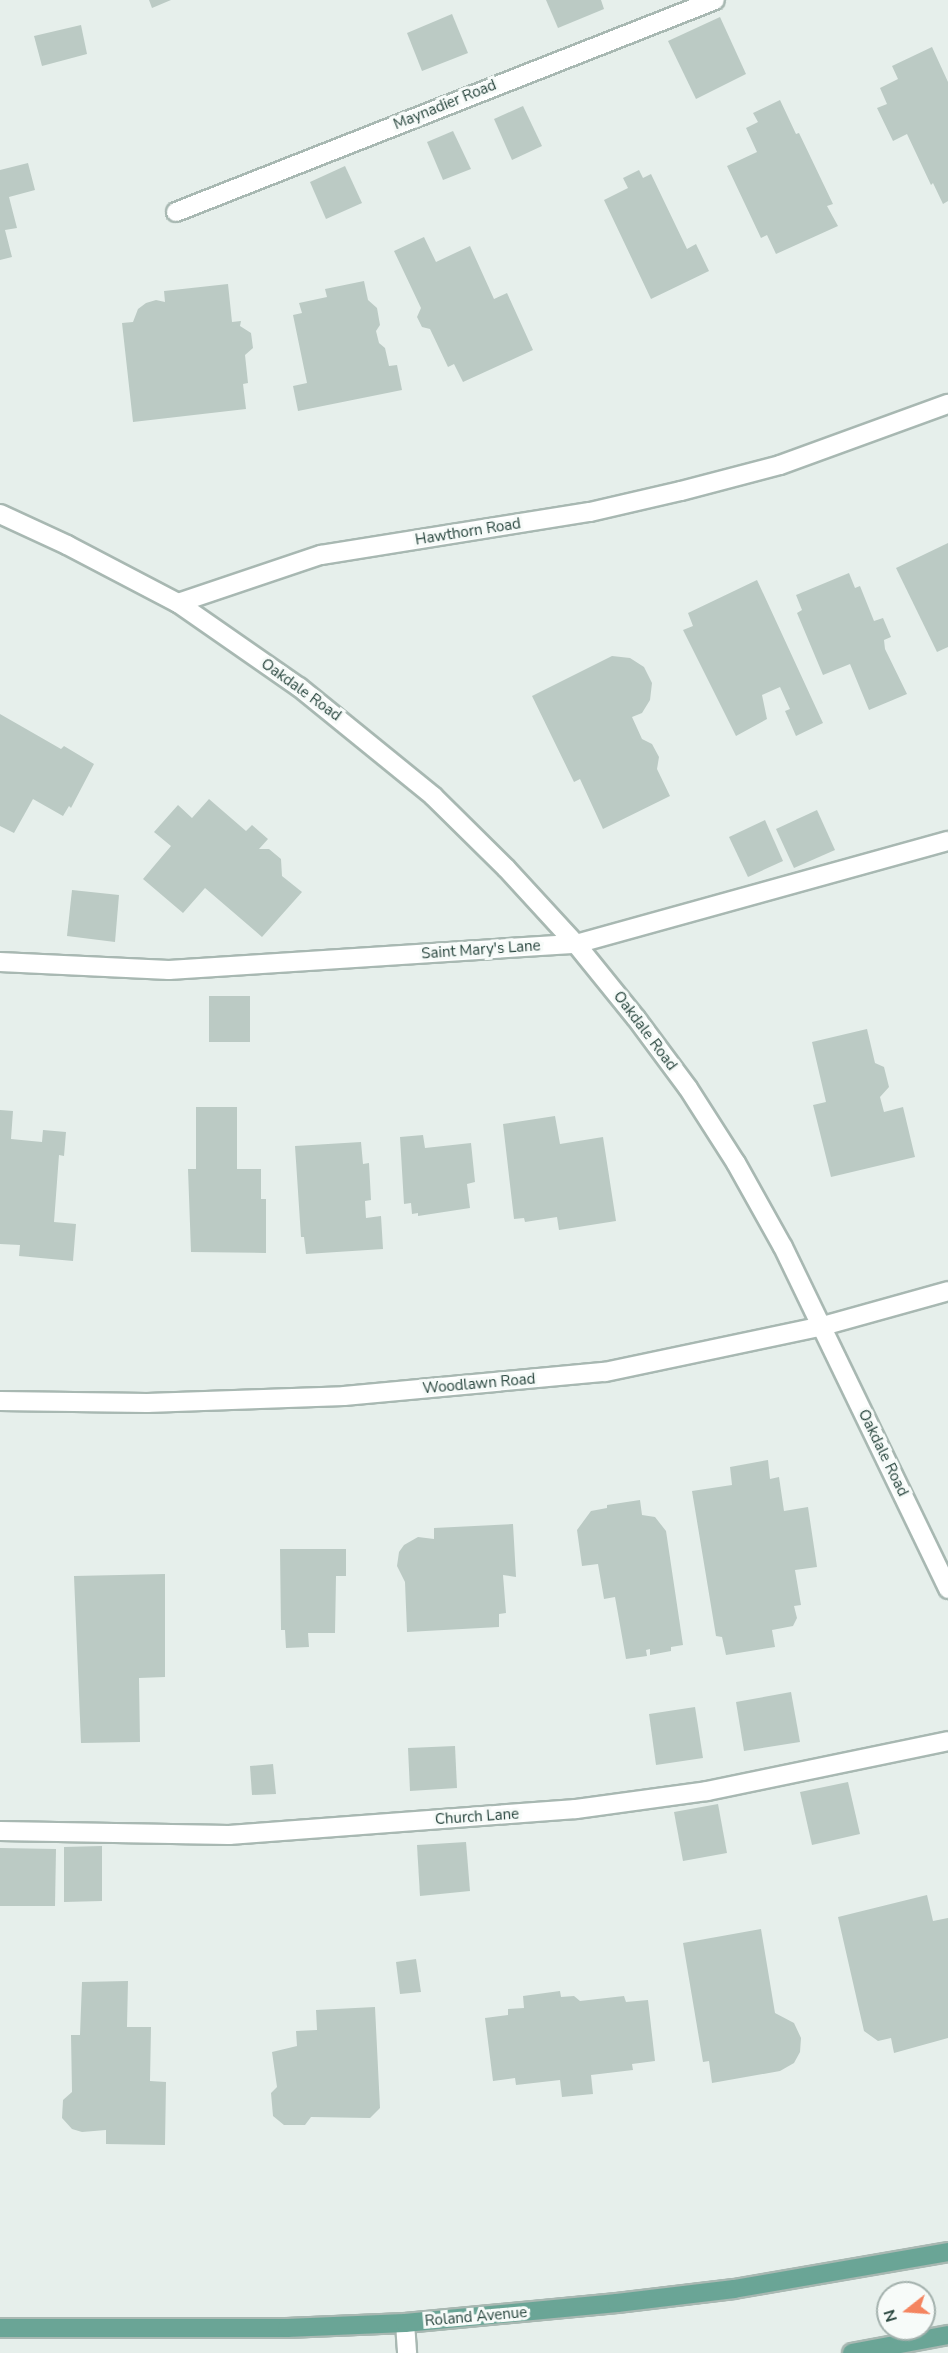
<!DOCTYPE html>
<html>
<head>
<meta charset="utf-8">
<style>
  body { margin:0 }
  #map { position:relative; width:948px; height:2353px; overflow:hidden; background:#e6efeb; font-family:"Nunito Sans",sans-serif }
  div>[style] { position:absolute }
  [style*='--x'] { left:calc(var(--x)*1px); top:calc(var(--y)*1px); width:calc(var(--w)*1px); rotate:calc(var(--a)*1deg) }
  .building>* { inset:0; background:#bbcac4 }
  .roads { filter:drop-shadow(2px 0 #a8b8b2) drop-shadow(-2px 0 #a8b8b2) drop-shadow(0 2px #a8b8b2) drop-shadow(0 -2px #a8b8b2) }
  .minor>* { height:18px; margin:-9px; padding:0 9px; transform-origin:9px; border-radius:9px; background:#fff }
  .major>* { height:18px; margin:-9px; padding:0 9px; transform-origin:9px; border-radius:9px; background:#6aa596 }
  span { translate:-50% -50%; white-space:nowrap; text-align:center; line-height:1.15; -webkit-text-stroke:6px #f7fbf9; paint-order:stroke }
  .street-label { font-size:15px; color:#24423a }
  .north { position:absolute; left:876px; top:2281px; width:60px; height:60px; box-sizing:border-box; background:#f7fbf9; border:2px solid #a3b1ad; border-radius:50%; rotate:253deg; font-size:16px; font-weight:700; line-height:24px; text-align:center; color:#24423a }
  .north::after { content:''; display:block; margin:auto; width:21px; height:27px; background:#f4845f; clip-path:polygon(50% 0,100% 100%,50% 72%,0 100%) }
</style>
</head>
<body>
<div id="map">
  <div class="building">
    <i style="clip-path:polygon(149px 0,171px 0,152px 8px)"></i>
    <i style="clip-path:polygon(546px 0,601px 0,604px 9px,558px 28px)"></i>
    <i style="clip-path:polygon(452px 14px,468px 53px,422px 71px,407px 33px)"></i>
    <i style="clip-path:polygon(720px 17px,746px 74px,696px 99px,668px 41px)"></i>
    <i style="clip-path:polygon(81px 25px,87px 54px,42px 66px,34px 36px)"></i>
    <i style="clip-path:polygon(932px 47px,948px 82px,948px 201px,943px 204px,933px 183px,931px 185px,907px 134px,893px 141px,877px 108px,887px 104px,880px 88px,898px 79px,892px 66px)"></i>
    <i style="clip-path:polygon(780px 100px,796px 134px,799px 133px,833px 204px,827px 206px,838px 226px,776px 254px,767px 235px,761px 238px,727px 166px,757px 152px,746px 128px,758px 122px,753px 113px)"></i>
    <i style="clip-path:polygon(523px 106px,542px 146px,512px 160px,494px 119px)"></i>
    <i style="clip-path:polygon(453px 131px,471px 169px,443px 180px,427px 142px)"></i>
    <i style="clip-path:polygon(28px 163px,35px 190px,9px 197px,17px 228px,5px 230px,12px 257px,0 260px,0 170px)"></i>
    <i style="clip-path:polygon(345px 166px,362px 203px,326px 219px,310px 182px)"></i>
    <i style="clip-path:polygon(639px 170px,643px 178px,651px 174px,687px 249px,696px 244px,709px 271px,651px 299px,604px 200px,628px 188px,623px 178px)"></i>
    <i style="clip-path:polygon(424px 237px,436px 262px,470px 246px,494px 299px,507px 293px,533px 350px,463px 382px,454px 364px,448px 367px,430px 329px,422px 327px,417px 317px,421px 308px,394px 251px)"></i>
    <i style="clip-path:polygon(364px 281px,368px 300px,377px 308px,380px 325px,376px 331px,379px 343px,385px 348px,389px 366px,397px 365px,402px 390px,298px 411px,293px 386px,307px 383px,293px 315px,302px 313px,299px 303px,327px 297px,325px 289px)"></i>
    <i style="clip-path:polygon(228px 284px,232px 322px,241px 321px,240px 326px,251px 333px,253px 348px,245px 355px,248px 383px,243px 384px,246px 409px,133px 422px,122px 323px,133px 322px,138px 309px,146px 303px,156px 300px,165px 302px,164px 291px)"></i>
    <i style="clip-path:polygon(948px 543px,948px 647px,937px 652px,896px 568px)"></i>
    <i style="clip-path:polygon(849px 573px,855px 588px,860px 586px,874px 621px,883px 618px,891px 637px,884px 640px,885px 649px,907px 694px,869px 710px,850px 664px,823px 675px,797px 613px,802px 610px,796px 595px)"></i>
    <i style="clip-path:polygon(757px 580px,823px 723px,796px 736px,785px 711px,790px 709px,780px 687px,762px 695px,767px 719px,736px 736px,683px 630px,693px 626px,688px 613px)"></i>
    <i style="clip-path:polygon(612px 656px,630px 658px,644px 667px,652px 683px,650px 700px,642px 713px,632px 717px,642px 739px,652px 744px,659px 757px,657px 769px,670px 796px,603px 829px,580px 779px,574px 782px,532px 696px)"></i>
    <i style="clip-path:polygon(0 714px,61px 749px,64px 746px,94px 764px,71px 808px,69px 806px,63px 816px,33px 799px,14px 833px,0 826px)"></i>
    <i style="clip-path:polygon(209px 799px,246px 831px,252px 825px,268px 839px,259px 849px,269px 849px,281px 859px,282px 876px,302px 892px,262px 937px,205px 888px,183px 913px,143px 879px,171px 846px,154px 832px,178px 805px,192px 818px)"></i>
    <i style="clip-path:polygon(817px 810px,835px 850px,794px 868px,776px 829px)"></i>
    <i style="clip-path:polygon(765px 820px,783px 861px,748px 877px,729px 837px)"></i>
    <i style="clip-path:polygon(72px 890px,119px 895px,115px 942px,67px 936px)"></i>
    <i style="clip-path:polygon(209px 996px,250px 996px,250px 1042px,209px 1042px)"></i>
    <i style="clip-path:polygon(867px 1029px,875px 1063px,884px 1067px,889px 1087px,880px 1097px,884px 1112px,903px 1107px,915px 1157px,831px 1177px,813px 1105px,826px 1102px,812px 1042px)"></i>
    <i style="clip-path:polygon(196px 1107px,237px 1107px,237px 1169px,261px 1169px,261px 1199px,266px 1199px,266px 1253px,191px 1252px,188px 1169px,196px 1169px)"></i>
    <i style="clip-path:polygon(0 1110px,13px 1111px,11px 1139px,42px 1142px,43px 1130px,66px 1132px,64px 1156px,59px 1155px,54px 1222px,76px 1224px,73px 1261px,19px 1256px,20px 1245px,0 1244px)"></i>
    <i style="clip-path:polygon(555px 1116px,560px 1144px,603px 1137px,616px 1221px,559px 1230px,557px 1217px,525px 1222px,524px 1218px,514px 1219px,503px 1124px)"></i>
    <i style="clip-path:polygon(423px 1135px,425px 1148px,471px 1143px,475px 1182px,467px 1184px,470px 1208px,418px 1216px,418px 1213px,412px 1214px,411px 1203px,404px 1204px,400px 1137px)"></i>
    <i style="clip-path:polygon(361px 1142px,363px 1164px,369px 1163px,371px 1200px,365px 1201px,366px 1218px,381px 1216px,383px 1249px,306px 1254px,304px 1237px,301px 1237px,295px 1146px)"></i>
    <i style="clip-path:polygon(768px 1460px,770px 1479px,779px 1477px,784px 1511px,808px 1507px,817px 1567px,795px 1570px,801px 1605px,794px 1606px,797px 1618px,793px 1626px,772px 1630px,775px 1647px,726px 1655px,722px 1637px,716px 1636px,692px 1491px,732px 1485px,730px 1467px)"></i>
    <i style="clip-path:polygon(640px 1500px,642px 1515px,655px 1517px,666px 1531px,683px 1645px,671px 1647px,671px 1651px,650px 1655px,650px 1649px,646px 1650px,647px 1656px,626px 1659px,615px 1597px,604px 1599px,598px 1564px,582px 1566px,577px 1530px,591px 1511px,607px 1508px,607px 1505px)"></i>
    <i style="clip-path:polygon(513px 1524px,516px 1577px,503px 1575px,506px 1613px,499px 1614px,499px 1627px,407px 1632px,405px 1582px,397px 1566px,399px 1552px,404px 1545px,418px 1537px,434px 1539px,434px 1528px)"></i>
    <i style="clip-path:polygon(280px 1549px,346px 1549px,346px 1576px,336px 1576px,335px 1633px,308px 1633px,309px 1647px,286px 1648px,285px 1630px,281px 1630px)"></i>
    <i style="clip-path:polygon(165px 1574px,165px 1677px,139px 1678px,140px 1742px,81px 1743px,74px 1576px)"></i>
    <i style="clip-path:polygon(791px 1692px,800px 1742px,744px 1751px,736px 1702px)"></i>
    <i style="clip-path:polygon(695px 1707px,703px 1758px,656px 1765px,649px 1714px)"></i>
    <i style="clip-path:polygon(455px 1746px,457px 1788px,410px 1791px,408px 1748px)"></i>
    <i style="clip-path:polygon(273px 1764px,276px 1794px,252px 1795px,250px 1766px)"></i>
    <i style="clip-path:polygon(848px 1782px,860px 1834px,812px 1845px,800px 1792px)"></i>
    <i style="clip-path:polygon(718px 1804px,727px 1853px,683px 1861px,674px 1812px)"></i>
    <i style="clip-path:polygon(466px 1842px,470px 1891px,420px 1896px,417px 1845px)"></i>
    <i style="clip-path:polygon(102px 1846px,102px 1901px,64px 1902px,64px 1847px)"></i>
    <i style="clip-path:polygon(0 1848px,56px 1849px,55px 1906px,0 1906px)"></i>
    <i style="clip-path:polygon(927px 1895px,933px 1921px,948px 1918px,948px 2038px,894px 2053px,891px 2038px,878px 2041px,864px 2031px,838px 1917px)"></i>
    <i style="clip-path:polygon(761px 1929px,775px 2013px,794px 2023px,801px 2038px,800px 2052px,794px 2063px,780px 2071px,712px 2083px,709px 2061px,703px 2062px,683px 1943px)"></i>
    <i style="clip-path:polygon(416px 1959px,421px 1992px,400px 1994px,396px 1962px)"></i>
    <i style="clip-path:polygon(128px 1981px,127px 2027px,151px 2027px,150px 2081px,166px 2082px,165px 2145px,106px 2144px,106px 2130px,82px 2132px,72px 2129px,62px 2118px,63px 2100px,72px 2092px,71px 2035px,80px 2035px,82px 1982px)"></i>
    <i style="clip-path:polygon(560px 1991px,561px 1997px,574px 1996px,580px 2001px,624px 1996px,626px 2002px,648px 2000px,655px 2061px,632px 2064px,633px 2070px,591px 2075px,593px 2094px,562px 2097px,560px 2080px,516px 2085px,515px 2078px,493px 2081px,485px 2018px,508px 2015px,508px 2009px,524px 2008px,523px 1996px)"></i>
    <i style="clip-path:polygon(375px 2007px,380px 2108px,370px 2118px,311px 2117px,305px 2125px,284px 2125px,273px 2116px,271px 2093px,277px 2087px,272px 2052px,297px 2046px,296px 2031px,317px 2030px,316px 2010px)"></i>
  </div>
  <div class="roads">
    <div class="minor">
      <i style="--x:176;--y:212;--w:579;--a:-21.47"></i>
      <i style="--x:0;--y:514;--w:74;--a:24.8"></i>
      <i style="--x:67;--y:545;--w:125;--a:27.6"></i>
      <i style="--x:178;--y:603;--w:151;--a:-18.6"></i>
      <i style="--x:321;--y:555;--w:272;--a:-9.1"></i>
      <i style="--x:590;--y:512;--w:93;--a:-13"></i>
      <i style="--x:681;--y:491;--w:102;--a:-14.7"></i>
      <i style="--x:780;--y:465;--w:179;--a:-20"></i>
      <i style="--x:178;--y:603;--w:147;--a:34.8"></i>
      <i style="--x:299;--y:687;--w:173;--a:39.1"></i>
      <i style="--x:433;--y:796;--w:103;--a:44.6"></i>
      <i style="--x:506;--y:868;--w:103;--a:47.4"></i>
      <i style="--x:576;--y:944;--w:95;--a:51"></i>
      <i style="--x:636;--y:1018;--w:87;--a:53.4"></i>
      <i style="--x:688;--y:1088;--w:89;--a:57.4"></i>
      <i style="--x:736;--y:1163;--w:96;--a:60.8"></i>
      <i style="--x:783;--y:1247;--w:380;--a:64.2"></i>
      <i style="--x:0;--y:962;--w:169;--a:2.7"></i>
      <i style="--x:169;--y:970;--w:408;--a:-3.7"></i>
      <i style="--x:576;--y:944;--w:386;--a:-15.5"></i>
      <i style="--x:0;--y:1401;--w:147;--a:0.8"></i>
      <i style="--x:147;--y:1403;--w:197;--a:-2"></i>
      <i style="--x:344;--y:1396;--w:262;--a:-5.3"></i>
      <i style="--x:605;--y:1372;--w:223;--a:-11.9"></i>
      <i style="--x:823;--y:1326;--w:130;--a:-15.6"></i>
      <i style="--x:0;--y:1831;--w:229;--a:1"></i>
      <i style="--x:229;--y:1835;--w:348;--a:-4.3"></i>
      <i style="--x:576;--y:1809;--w:132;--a:-7.8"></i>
      <i style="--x:707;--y:1791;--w:246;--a:-11.7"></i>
      <i style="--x:405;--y:2323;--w:30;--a:86"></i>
    </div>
    <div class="major">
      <i style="--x:0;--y:2328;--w:287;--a:0"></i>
      <i style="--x:287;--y:2328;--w:118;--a:-2.4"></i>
      <i style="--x:405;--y:2323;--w:213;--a:-5.4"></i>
      <i style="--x:617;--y:2303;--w:118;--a:-6.8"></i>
      <i style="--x:734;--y:2289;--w:217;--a:-9.8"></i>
      <i style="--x:852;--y:2353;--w:98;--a:-10.6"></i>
    </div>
  </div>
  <div class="street-label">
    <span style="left:445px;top:105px;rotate:-22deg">Maynadier Road</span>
    <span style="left:468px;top:532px;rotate:-9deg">Hawthorn Road</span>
    <span style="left:301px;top:690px;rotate:36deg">Oakdale Road</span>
    <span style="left:481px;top:950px;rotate:-4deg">Saint Mary's Lane</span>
    <span style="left:645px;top:1031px;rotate:53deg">Oakdale Road</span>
    <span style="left:479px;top:1384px;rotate:-5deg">Woodlawn Road</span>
    <span style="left:883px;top:1453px;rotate:64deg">Oakdale Road</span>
    <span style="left:477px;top:1817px;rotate:-4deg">Church Lane</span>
    <span style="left:476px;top:2317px;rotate:-5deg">Roland Avenue</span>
  </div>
  <div class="north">N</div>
</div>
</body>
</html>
